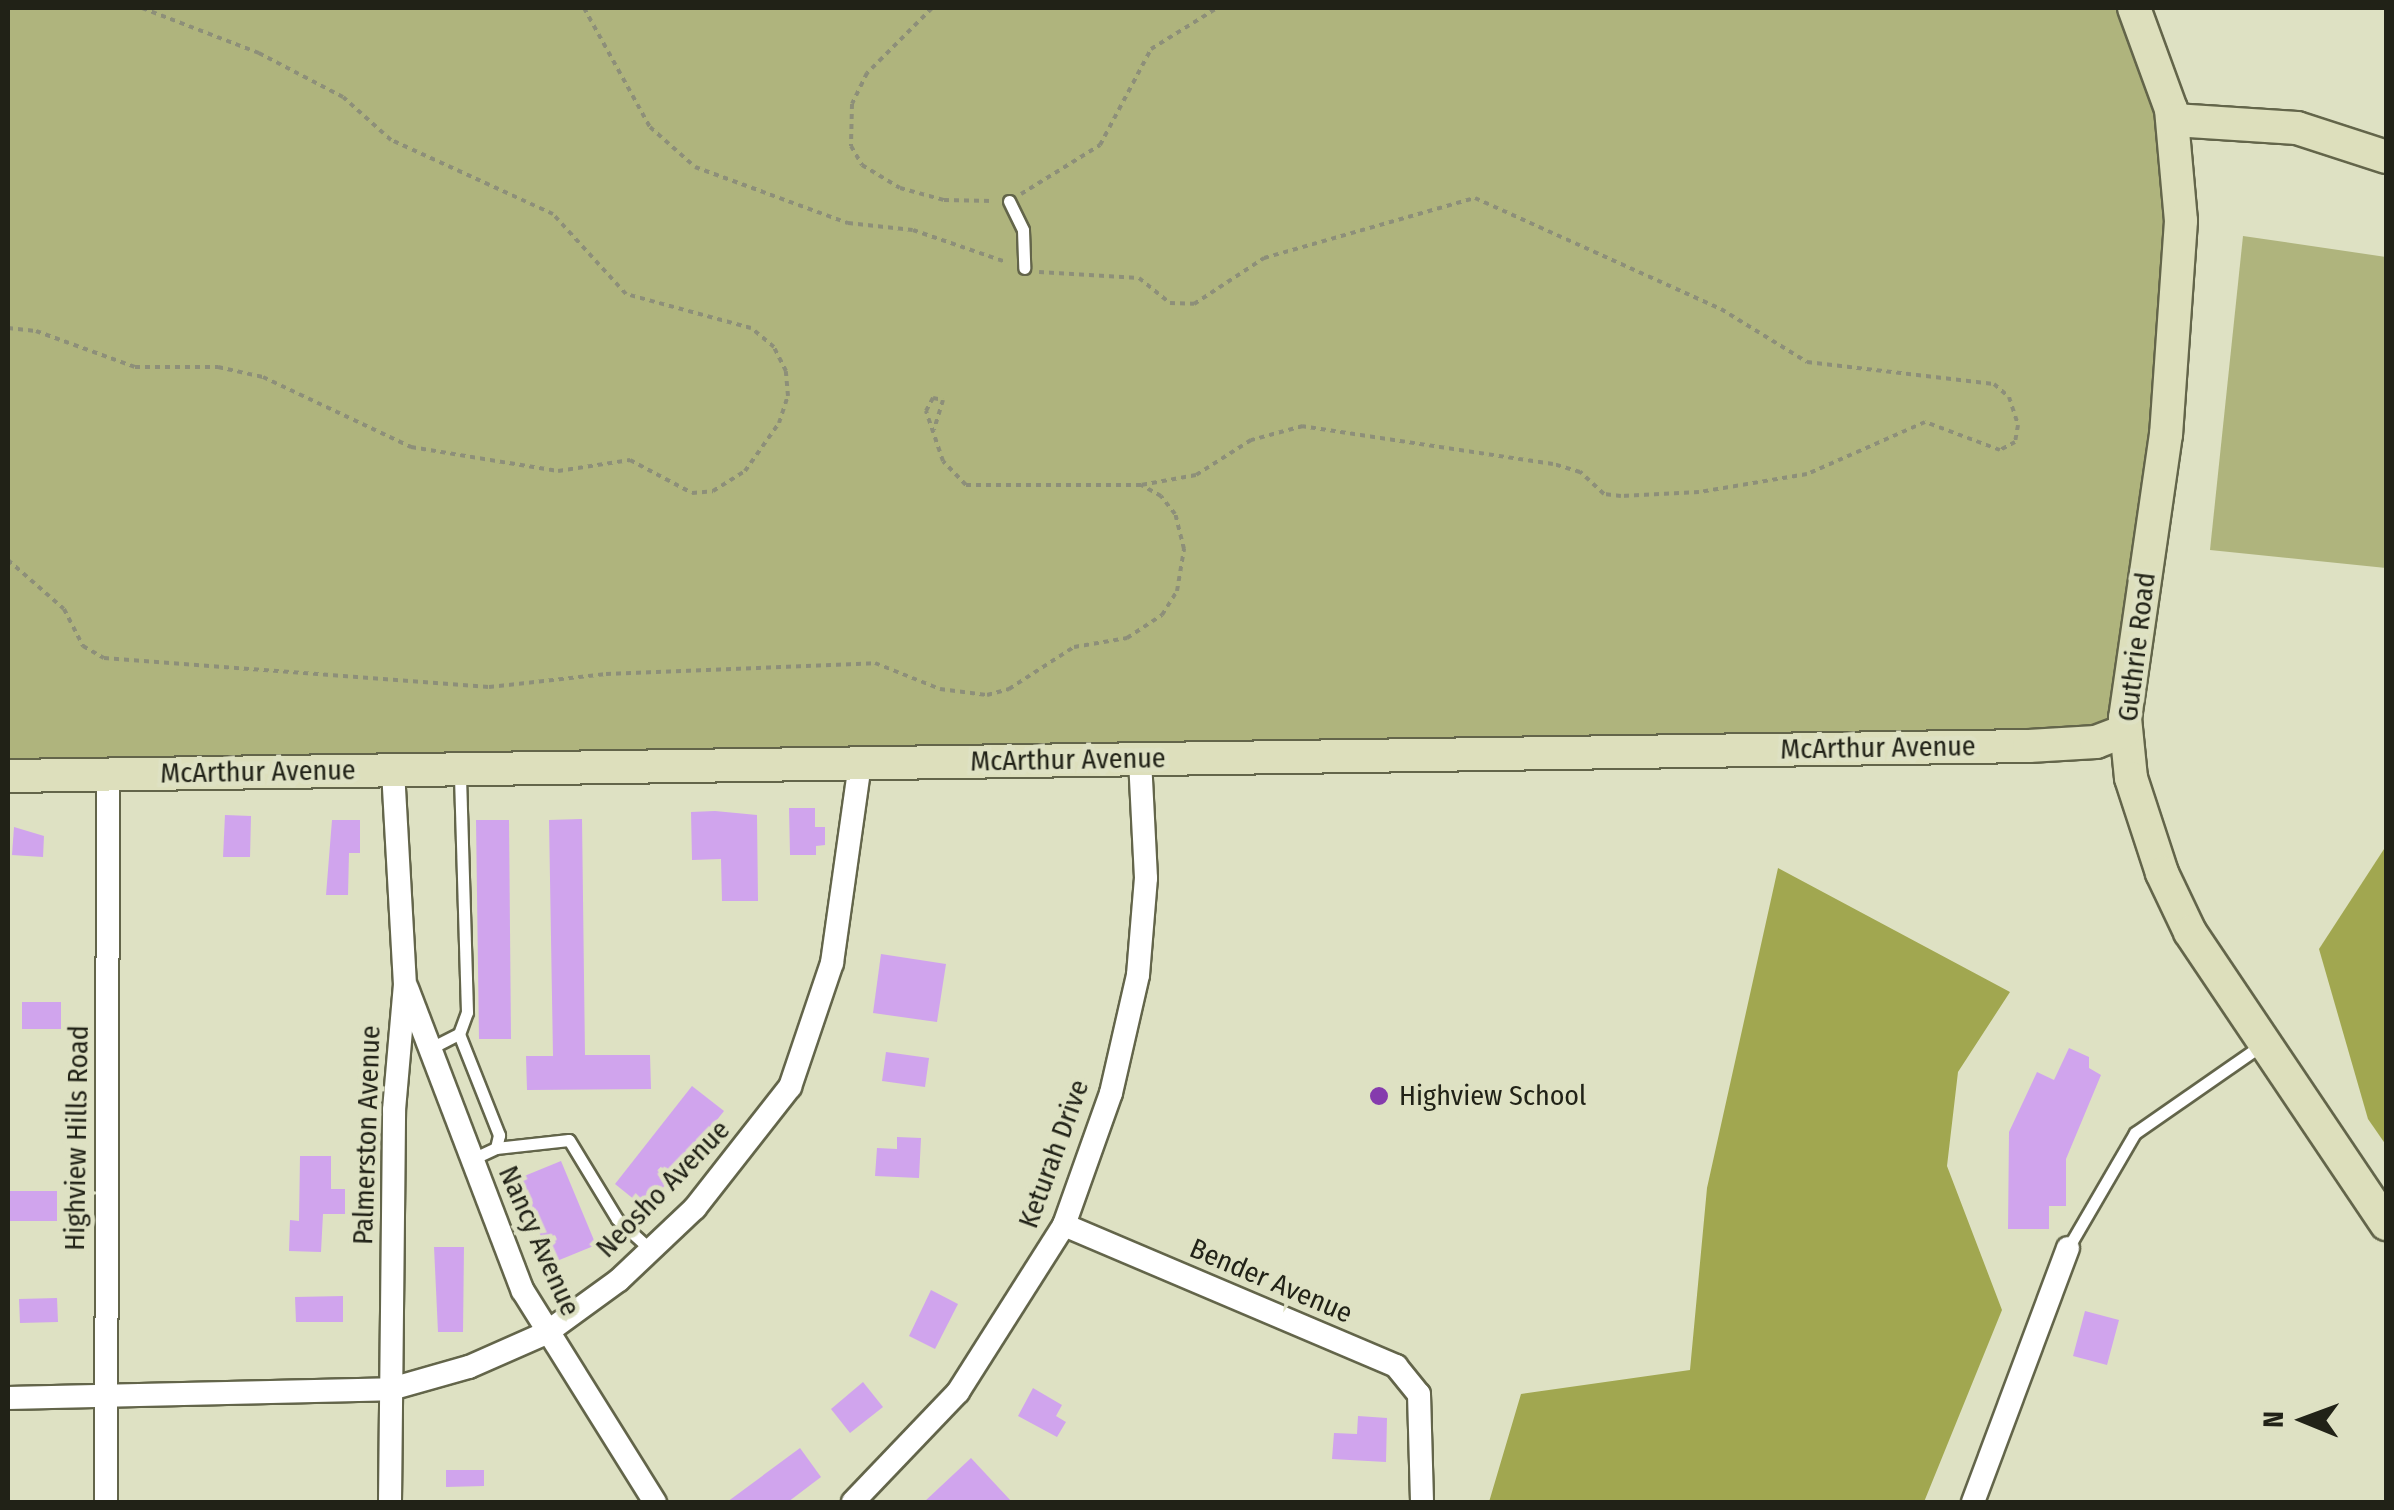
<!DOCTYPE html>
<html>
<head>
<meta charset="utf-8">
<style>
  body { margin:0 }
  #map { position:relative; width:2394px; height:1510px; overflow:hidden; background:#dee1c3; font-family:"Fira Sans Condensed",sans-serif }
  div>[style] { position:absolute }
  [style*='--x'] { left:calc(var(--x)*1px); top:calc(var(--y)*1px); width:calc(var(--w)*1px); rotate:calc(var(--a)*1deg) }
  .green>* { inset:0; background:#afb47d }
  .forest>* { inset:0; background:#a1a750 }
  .building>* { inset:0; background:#d0a4ed }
  .path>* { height:4px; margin-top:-2px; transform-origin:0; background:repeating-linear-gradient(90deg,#8d8f79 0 5px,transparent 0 10px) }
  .roads { filter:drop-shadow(2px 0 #63654a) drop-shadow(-2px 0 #63654a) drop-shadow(0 2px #63654a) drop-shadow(0 -2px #63654a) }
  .lane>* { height:11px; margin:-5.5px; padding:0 5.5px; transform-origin:5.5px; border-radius:5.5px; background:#fff }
  .street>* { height:22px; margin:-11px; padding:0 11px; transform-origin:11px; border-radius:11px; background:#fff }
  .secondary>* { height:32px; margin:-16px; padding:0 16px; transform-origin:16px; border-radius:16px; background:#dddfbc }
  .dots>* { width:28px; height:28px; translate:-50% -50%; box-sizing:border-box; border:5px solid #dee1c3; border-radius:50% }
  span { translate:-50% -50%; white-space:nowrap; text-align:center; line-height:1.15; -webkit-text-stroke:9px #dee1c3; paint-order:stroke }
  .street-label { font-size:28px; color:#212217 }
  .poi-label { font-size:28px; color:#212217 }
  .left { translate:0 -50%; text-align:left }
  .frame { position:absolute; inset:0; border:10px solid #212217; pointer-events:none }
  .north { position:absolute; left:2254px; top:1370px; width:100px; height:100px; -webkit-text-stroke:8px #dee1c3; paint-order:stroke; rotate:271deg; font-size:28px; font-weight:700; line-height:40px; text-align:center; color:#212217 }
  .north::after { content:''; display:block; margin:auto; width:35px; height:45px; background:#212217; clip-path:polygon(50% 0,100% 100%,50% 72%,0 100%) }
</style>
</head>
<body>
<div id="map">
  <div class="green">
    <i style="clip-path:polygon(8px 8px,2134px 8px,2180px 162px,2125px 731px,8px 776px)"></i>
    <i style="clip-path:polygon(2243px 236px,2386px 257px,2386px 568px,2210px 550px)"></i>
  </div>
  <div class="forest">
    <i style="clip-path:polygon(2386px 846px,2386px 1145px,2368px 1119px,2319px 949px)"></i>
    <i style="clip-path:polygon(1778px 868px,2010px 992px,1958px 1072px,1947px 1166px,2002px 1310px,1924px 1502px,1489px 1502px,1521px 1394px,1690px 1370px,1707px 1188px)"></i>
  </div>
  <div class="building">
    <i style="clip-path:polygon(789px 808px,815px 808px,815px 827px,825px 827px,825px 845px,816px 846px,816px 855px,790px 855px)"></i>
    <i style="clip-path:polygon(715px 811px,757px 815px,758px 901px,722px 901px,721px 859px,692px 860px,691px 812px)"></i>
    <i style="clip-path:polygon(225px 815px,251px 816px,250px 857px,223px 857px)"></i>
    <i style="clip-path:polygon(582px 819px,585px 1055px,650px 1055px,651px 1089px,527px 1090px,526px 1056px,553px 1056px,549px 820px)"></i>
    <i style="clip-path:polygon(332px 820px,360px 820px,360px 853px,349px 853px,348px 895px,326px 895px)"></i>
    <i style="clip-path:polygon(476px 820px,509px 820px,511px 1039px,479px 1039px)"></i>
    <i style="clip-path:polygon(14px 827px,44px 836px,43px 857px,12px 855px)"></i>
    <i style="clip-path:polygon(881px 954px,946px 964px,937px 1022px,873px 1013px)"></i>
    <i style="clip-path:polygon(22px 1002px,61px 1002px,61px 1029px,22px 1029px)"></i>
    <i style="clip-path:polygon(2069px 1048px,2089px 1057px,2089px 1068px,2101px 1075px,2066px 1159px,2066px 1206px,2049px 1206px,2049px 1229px,2008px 1229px,2009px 1132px,2037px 1072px,2054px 1080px)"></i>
    <i style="clip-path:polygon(886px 1052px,929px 1058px,925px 1087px,882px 1081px)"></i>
    <i style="clip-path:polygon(692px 1086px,724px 1111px,646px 1209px,615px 1184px)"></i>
    <i style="clip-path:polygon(897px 1137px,921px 1138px,919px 1178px,875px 1176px,877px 1148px,897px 1149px)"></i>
    <i style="clip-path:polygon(300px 1156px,331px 1156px,331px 1189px,345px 1189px,345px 1214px,323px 1214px,321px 1252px,289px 1251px,290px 1220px,299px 1221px)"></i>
    <i style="clip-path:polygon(561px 1161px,596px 1245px,552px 1263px,517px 1179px)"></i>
    <i style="clip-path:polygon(8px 1191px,57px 1191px,57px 1221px,8px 1221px)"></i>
    <i style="clip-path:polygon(434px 1247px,464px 1247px,463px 1332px,438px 1332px)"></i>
    <i style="clip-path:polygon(931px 1290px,958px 1304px,935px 1349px,909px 1336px)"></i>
    <i style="clip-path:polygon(343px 1296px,343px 1322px,296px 1322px,295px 1297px)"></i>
    <i style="clip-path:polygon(57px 1298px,58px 1322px,20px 1323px,19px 1299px)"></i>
    <i style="clip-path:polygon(2085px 1311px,2119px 1320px,2107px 1365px,2073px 1356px)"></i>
    <i style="clip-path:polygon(863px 1382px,883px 1407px,850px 1433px,831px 1409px)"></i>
    <i style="clip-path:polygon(1033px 1388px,1062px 1405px,1056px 1416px,1066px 1422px,1057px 1437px,1018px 1416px)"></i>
    <i style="clip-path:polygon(1358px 1416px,1387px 1418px,1386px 1462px,1332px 1459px,1334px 1433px,1357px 1434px)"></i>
    <i style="clip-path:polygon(800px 1448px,821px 1477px,788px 1502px,727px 1502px)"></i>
    <i style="clip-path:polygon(971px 1458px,1012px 1502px,924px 1502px)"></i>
    <i style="clip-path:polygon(446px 1470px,484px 1470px,484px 1486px,446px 1487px)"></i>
  </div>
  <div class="path">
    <i style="--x:584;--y:8;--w:136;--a:61"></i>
    <i style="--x:650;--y:127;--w:60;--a:41.6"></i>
    <i style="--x:695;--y:167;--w:163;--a:20.1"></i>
    <i style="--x:848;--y:223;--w:65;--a:6.1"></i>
    <i style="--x:913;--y:230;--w:98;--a:19"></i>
    <i style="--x:932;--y:8;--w:92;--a:135"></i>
    <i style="--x:867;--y:73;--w:34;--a:116"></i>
    <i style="--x:852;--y:104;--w:42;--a:91.4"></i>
    <i style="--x:851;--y:146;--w:22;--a:60"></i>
    <i style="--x:862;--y:165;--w:44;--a:31.2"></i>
    <i style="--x:900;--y:188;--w:46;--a:15.3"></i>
    <i style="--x:944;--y:200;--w:49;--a:1.2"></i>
    <i style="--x:1021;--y:194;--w:93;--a:-31.8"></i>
    <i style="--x:1100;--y:145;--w:109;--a:-62"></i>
    <i style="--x:1151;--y:49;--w:78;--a:-31.8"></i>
    <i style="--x:1039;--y:272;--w:100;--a:3.4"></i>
    <i style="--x:1139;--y:278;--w:40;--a:39"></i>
    <i style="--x:1170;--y:303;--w:24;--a:2"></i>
    <i style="--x:1194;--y:304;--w:84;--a:-33.3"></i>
    <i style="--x:1264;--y:258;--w:219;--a:-15.9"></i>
    <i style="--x:1475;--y:198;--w:270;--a:24.3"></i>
    <i style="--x:1721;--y:309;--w:101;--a:31.6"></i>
    <i style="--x:1807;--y:362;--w:188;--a:6.7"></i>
    <i style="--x:1994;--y:384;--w:20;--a:41"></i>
    <i style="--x:2009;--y:397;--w:29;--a:72"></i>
    <i style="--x:2018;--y:425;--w:17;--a:100"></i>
    <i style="--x:2015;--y:442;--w:17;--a:152"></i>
    <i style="--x:2000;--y:450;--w:80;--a:-159.5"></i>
    <i style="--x:1925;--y:422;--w:129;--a:156.2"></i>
    <i style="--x:1807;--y:474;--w:109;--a:170.5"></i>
    <i style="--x:1699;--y:492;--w:78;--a:177.1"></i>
    <i style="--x:1621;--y:496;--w:17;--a:-173"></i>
    <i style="--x:1604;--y:494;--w:33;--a:-137"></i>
    <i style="--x:1580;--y:472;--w:28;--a:-163"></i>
    <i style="--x:1553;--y:464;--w:253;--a:-171.4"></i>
    <i style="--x:1303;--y:426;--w:54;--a:164.9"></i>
    <i style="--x:1251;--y:440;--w:65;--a:147.5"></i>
    <i style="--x:1196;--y:475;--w:56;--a:169.7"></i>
    <i style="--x:8;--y:328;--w:28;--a:6"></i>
    <i style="--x:36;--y:331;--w:105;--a:20"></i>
    <i style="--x:135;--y:367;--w:83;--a:0"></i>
    <i style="--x:218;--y:367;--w:46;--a:12.5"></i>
    <i style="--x:263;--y:377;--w:164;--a:25.3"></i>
    <i style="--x:411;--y:447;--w:149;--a:9.3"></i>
    <i style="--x:558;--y:471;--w:73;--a:-8.7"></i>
    <i style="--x:630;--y:460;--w:70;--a:28"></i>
    <i style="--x:692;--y:493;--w:21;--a:-5"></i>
    <i style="--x:713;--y:491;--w:38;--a:-32"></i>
    <i style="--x:745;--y:471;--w:59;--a:-54.7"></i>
    <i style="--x:779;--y:423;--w:28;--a:-72"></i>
    <i style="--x:788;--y:396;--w:25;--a:-95"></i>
    <i style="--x:786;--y:371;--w:27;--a:-117"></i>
    <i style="--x:774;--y:347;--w:30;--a:-140"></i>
    <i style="--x:751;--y:328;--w:130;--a:-164.8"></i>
    <i style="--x:626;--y:294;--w:108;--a:-132.4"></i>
    <i style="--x:553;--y:214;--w:178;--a:-155.4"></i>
    <i style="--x:391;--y:140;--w:64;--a:-138.1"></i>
    <i style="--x:343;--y:97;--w:95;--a:-152.4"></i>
    <i style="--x:259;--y:53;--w:125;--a:-159"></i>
    <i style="--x:8;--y:560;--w:74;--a:41.2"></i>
    <i style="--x:64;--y:609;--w:42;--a:62.8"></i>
    <i style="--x:83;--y:646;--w:24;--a:30"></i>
    <i style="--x:104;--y:658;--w:386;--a:4.3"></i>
    <i style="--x:489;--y:687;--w:118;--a:-6.3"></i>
    <i style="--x:606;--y:674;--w:269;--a:-2.3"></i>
    <i style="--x:875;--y:663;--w:70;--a:21.8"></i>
    <i style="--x:940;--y:689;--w:47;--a:7.3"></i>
    <i style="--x:987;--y:695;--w:23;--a:-15"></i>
    <i style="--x:1009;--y:689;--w:77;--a:-32.9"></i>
    <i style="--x:1074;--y:647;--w:54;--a:-9.6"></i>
    <i style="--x:1127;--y:638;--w:42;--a:-33.3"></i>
    <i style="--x:1162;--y:615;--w:28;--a:-58"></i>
    <i style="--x:1177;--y:591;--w:43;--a:-80.5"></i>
    <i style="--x:1184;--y:549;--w:36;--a:-104"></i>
    <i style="--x:1175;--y:514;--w:23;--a:-128"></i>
    <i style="--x:1161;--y:496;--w:23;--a:-151"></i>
    <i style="--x:1141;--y:485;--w:175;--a:180"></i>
    <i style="--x:966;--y:485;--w:33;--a:-134"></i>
    <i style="--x:943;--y:461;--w:53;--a:-108.8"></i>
    <i style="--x:926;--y:411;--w:15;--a:-62"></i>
    <i style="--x:933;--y:398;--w:10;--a:11"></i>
    <i style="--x:943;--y:400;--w:31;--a:107"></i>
  </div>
  <div class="roads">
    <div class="lane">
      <i style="--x:1009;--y:201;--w:32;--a:64"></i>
      <i style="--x:1023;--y:230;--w:38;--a:88"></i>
      <i style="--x:459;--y:1034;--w:109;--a:68.4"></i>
      <i style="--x:499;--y:1135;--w:13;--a:103"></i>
      <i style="--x:496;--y:1148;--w:29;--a:155"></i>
      <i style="--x:431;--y:1048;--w:31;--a:-27"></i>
      <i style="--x:459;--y:1034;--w:23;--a:-70"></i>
      <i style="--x:467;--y:1012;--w:238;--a:-91.7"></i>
      <i style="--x:496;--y:1148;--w:73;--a:-6.3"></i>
      <i style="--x:569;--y:1140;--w:92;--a:58.7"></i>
      <i style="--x:617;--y:1219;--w:47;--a:42.4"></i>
      <i style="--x:2068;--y:1248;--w:133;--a:-59.8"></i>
      <i style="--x:2135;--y:1133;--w:152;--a:-34.8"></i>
    </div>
    <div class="street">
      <i style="--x:407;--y:988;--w:324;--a:69.1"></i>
      <i style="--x:523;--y:1291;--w:249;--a:58"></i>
      <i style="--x:1064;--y:1225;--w:361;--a:23"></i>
      <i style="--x:1396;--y:1366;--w:36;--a:51"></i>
      <i style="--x:1419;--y:1394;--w:108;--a:88.4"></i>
      <i style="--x:8;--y:1398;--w:383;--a:-1.3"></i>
      <i style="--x:391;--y:1389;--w:81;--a:-15.8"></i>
      <i style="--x:469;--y:1367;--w:84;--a:-23.8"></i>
      <i style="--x:546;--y:1333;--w:90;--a:-36"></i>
      <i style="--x:619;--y:1280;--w:105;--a:-43.5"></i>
      <i style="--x:695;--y:1208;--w:154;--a:-51.9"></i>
      <i style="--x:790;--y:1087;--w:131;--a:-71.3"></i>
      <i style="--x:832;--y:963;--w:201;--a:-82"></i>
      <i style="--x:106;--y:1502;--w:728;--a:-89.84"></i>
      <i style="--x:390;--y:1502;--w:392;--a:-89.4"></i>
      <i style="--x:394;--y:1110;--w:125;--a:-85"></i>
      <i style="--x:405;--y:985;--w:214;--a:-93.2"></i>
      <i style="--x:853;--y:1502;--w:152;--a:-46.3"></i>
      <i style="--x:958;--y:1392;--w:198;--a:-57.6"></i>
      <i style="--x:1064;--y:1225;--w:140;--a:-70.4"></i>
      <i style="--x:1111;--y:1093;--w:121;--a:-77.1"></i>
      <i style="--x:1138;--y:975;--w:97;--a:-85.3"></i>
      <i style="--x:1146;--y:878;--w:119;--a:-92.9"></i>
      <i style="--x:1973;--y:1502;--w:271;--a:-69.5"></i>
    </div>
    <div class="secondary">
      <i style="--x:2134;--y:8;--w:108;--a:69.9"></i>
      <i style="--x:2171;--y:109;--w:112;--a:84.9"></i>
      <i style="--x:2181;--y:221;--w:214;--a:94"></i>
      <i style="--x:2166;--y:434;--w:287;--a:98.2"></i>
      <i style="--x:2125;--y:718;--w:60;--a:84.3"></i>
      <i style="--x:2131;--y:778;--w:100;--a:71.9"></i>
      <i style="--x:2162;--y:873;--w:65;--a:64.6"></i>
      <i style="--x:2190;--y:932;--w:352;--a:56.1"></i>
      <i style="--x:2174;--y:120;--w:123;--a:3.7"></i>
      <i style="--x:2297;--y:128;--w:94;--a:18"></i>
      <i style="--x:8;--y:776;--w:2021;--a:-0.85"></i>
      <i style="--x:2029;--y:746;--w:67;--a:-3.4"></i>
      <i style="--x:2096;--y:742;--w:31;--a:-21"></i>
    </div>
  </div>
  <div class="dots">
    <i style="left:1379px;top:1096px;background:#853bad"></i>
  </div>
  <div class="street-label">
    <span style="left:2137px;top:647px;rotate:-83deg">Guthrie Road</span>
    <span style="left:1878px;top:748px;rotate:-1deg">McArthur Avenue</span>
    <span style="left:1068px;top:760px;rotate:-1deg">McArthur Avenue</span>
    <span style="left:258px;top:772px;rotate:-1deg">McArthur Avenue</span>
    <span style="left:367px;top:1135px;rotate:-88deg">Palmerston Avenue</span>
    <span style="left:77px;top:1138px;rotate:-89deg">Highview Hills Road</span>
    <span style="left:1054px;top:1154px;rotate:-70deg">Keturah Drive</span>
    <span style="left:663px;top:1189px;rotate:-46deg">Neosho Avenue</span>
    <span style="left:539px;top:1241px;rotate:66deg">Nancy Avenue</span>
    <span style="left:1271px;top:1281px;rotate:23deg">Bender Avenue</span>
  </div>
  <div class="poi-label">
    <span class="left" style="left:1399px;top:1096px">Highview School</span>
  </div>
  <div class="frame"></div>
  <div class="north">N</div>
</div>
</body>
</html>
